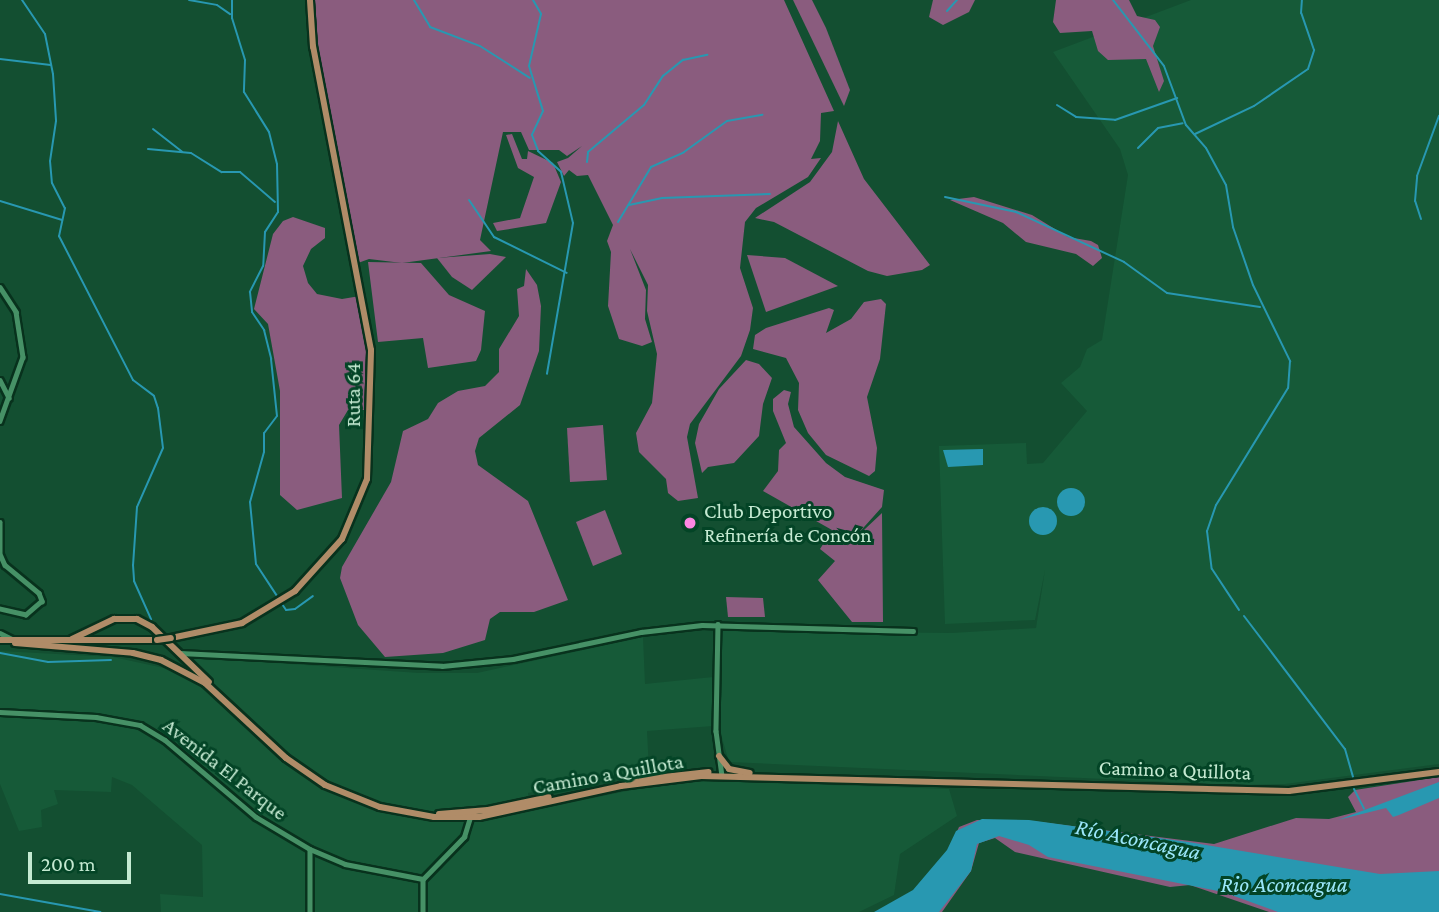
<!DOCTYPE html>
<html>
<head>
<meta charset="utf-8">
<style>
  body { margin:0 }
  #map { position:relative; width:1439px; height:912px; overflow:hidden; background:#134f31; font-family:"Crimson Pro",serif }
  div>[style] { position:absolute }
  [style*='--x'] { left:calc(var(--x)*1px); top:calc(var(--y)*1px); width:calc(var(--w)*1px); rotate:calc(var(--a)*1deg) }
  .built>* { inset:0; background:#165a38 }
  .green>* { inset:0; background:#8a5c7e }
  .water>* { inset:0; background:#2898b1 }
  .round { border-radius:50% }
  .stream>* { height:2px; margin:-1px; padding:0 1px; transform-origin:1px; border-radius:1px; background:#2898b1 }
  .roads { filter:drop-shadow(2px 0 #08321d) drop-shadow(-2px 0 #08321d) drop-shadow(0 2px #08321d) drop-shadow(0 -2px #08321d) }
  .minor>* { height:4.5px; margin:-2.25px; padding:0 2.25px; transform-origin:2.25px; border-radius:2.25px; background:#469166 }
  .major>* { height:6px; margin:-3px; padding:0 3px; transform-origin:3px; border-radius:3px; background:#b08c68 }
  .bridges { filter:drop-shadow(2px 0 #08321d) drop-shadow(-2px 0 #08321d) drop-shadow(0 2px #08321d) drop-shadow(0 -2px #08321d) }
  .major-bridge>* { height:6px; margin:-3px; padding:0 3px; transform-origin:3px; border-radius:3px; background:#b08c68 }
  .dots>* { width:19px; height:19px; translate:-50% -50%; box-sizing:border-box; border:4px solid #034426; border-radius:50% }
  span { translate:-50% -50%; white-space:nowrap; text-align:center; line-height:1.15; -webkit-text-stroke:6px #034426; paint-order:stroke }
  .street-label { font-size:21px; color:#c5ead2 }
  .poi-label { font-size:21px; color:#c5ead2 }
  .left { translate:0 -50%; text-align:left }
  .water-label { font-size:23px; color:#9ae6fa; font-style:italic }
  .scale { position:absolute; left:28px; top:852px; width:103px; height:32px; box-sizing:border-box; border:4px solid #c5ead2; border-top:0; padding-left:9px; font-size:21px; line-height:24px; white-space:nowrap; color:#c5ead2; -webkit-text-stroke:5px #034426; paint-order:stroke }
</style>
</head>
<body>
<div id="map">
  <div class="built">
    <i style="clip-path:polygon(1191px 0,1439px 0,1439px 764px,1285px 784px,1238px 785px,729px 762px,720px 731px,722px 631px,952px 633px,1036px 628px,1045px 570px,1035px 620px,945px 624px,939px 446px,1026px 443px,1027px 464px,1043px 463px,1087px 411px,1061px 383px,1080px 367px,1087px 349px,1102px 340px,1128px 175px,1120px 149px,1053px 52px)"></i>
    <i style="clip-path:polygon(643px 637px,645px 684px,713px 677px,713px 726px,647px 731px,649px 770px,528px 793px,530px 811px,661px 784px,710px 781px,949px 789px,957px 816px,900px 854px,894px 895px,859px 912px,161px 912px,160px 894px,203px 897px,202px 845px,132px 785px,112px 777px,111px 792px,54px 790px,58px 804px,41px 810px,42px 827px,19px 831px,0 784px,0 651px,113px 657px,173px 670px,191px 657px,419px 673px,477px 673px)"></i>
  </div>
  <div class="green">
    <i style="clip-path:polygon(315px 0,784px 0,834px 111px,821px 113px,820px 141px,811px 159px,821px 158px,808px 177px,756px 208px,745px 222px,740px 268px,753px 308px,750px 330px,741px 356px,690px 424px,687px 437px,698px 498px,678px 501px,668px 493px,666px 479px,639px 452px,636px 433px,652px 403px,657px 354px,647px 311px,648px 285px,630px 249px,646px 290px,645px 319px,652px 342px,642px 346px,619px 339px,608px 306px,611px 252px,607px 241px,613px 225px,588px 175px,577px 176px,569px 170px,564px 176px,557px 162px,568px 158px,582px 146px,567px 156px,559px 150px,529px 150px,521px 132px,503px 132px,480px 240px,491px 251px,402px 263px,369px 259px,358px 263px,321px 73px,313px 16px)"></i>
    <i style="clip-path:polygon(793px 0,812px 0,826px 28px,850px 90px,844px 106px)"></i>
    <i style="clip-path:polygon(933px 0,975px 0,969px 12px,943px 25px,929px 17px)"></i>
    <i style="clip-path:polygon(1056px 0,1129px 0,1137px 16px,1155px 20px,1160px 27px,1153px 46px,1164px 81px,1159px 92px,1146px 59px,1108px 60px,1098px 51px,1092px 31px,1060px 33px,1053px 22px)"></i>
    <i style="clip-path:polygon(838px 121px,864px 179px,930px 265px,922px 270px,887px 276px,868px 271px,774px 222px,755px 218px,810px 182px,832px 152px)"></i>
    <i style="clip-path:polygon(512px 134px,522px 159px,527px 159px,528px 151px,553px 163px,561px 182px,546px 223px,497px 231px,493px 223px,520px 218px,534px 177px,518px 168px,506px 135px)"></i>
    <i style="clip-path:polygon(974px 197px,1032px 215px,1068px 237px,1091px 241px,1098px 245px,1102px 258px,1093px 266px,1076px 254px,1026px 242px,1003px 223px,950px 200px)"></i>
    <i style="clip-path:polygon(293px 217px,325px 228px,325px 238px,311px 249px,303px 266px,308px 283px,317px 294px,342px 299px,360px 296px,368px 356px,366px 410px,348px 410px,339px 425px,342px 498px,297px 510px,280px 495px,280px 391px,268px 324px,254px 309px,273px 234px,283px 221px)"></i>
    <i style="clip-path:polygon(490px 254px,506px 257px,472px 290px,452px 277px,437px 258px)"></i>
    <i style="clip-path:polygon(747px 255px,785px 258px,838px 286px,766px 312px)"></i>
    <i style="clip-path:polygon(368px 262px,421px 263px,449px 295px,485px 311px,481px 350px,476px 361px,428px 368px,423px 338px,378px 342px)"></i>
    <i style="clip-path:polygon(526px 269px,537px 285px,541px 306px,539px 351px,520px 405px,479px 438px,475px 451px,478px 465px,528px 501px,568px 600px,534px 612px,500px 612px,490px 619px,485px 640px,443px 653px,385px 657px,358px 625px,340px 578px,342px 567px,391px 482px,403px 431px,428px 419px,438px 403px,458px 391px,485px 386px,499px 372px,499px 349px,519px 316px,517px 289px,524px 286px)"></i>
    <i style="clip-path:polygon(881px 299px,886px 304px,880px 359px,867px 397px,877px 448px,875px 471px,869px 476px,826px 455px,808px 433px,798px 410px,799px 383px,786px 358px,753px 349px,755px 335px,766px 328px,829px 308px,834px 310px,826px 333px,851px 319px,864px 302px)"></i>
    <i style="clip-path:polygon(746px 360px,759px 364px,772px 378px,763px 404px,759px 436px,734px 463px,708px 467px,702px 473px,695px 443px,699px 424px,719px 389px)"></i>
    <i style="clip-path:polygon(784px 390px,791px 392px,788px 404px,794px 427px,826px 463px,845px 477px,884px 490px,882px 507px,847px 546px,882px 513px,883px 622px,852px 622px,818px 580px,835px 561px,820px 549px,832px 530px,763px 491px,778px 471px,779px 450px,786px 443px,773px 411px,773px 399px)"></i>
    <i style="clip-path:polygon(603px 425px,607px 480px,570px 482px,567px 428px)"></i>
    <i style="clip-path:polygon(605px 510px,622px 554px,593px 566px,576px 522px)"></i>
    <i style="clip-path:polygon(726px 597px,763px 598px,765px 617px,728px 617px)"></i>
    <i style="clip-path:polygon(1439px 777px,1439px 912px,1269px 912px,1190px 885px,1170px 887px,1015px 852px,995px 838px,979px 843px,971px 871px,942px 912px,904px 912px,946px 856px,959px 827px,977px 820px,1032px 821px,1214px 844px,1296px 818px,1329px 819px,1356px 812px,1348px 797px,1355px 790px)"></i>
  </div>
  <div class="water">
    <i style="clip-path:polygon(983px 449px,983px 465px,948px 467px,943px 450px)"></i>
    <i class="round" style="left:1057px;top:488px;width:28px;height:28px"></i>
    <i class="round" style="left:1029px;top:507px;width:28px;height:28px"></i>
    <i style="clip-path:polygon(1439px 782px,1439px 798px,1399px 815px,1393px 817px,1386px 808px,1338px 820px)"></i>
    <i style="clip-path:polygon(982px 819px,1029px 820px,1188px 842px,1380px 874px,1439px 871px,1439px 912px,1278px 912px,1223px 892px,1048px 857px,1029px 845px,999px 836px,977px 844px,971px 871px,939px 912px,874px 912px,913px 890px,947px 850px,956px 831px)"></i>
  </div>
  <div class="stream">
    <i style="--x:22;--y:0;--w:41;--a:55.9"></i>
    <i style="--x:45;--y:34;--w:41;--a:78.7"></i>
    <i style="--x:53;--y:74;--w:47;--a:86.3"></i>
    <i style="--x:56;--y:121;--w:40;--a:98.5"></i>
    <i style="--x:50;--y:161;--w:22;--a:85"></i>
    <i style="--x:52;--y:183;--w:28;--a:63"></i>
    <i style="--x:65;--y:208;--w:29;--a:102"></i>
    <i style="--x:59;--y:236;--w:162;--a:62.8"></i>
    <i style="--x:133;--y:380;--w:26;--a:37"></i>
    <i style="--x:154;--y:396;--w:13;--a:72"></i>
    <i style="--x:158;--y:408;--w:40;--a:82.9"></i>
    <i style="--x:163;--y:448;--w:64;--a:113.8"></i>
    <i style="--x:137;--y:507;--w:58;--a:93.9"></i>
    <i style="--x:133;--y:565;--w:16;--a:86"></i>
    <i style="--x:134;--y:581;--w:42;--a:65.9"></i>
    <i style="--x:189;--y:0;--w:28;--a:10"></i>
    <i style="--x:217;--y:5;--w:16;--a:35"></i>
    <i style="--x:232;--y:0;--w:18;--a:90"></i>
    <i style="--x:232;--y:18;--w:44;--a:72.8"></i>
    <i style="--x:245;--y:60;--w:32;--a:92"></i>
    <i style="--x:244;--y:92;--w:47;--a:58"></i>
    <i style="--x:269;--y:132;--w:33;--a:76"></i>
    <i style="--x:277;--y:164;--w:48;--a:88.8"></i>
    <i style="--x:278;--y:212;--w:24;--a:123"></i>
    <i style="--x:265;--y:232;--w:34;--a:93"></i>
    <i style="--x:263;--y:266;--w:29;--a:117"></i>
    <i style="--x:250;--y:292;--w:20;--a:84"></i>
    <i style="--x:252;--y:312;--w:22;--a:56"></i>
    <i style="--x:264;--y:330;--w:30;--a:76"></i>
    <i style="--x:271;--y:359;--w:57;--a:84"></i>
    <i style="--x:277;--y:416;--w:21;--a:127"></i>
    <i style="--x:264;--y:433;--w:19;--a:90"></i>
    <i style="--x:264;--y:452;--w:52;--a:105.6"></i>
    <i style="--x:250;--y:502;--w:62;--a:84.5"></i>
    <i style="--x:256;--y:564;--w:42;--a:56.7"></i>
    <i style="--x:414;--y:0;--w:31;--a:59"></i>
    <i style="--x:430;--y:27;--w:53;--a:20.8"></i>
    <i style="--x:480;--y:46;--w:59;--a:32.6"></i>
    <i style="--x:533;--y:0;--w:16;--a:60"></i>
    <i style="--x:541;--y:14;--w:53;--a:103"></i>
    <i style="--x:529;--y:66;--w:47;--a:72.7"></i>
    <i style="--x:543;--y:111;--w:26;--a:115"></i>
    <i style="--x:532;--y:135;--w:17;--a:69"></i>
    <i style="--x:538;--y:151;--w:31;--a:42"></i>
    <i style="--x:561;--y:172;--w:52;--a:76.8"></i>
    <i style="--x:573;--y:223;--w:153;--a:99.8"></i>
    <i style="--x:1113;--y:0;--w:83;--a:52.3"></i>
    <i style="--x:1164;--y:66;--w:63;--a:69.6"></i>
    <i style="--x:1186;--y:125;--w:30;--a:49"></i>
    <i style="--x:1206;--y:148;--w:42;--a:61.6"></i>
    <i style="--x:1226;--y:185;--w:43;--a:80.5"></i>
    <i style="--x:1233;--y:227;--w:61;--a:71"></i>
    <i style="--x:1253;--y:285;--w:85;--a:64"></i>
    <i style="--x:1290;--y:361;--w:27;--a:94"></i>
    <i style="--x:1288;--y:388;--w:137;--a:121.6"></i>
    <i style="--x:1216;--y:505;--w:28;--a:109"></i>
    <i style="--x:1207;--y:531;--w:38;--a:83"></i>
    <i style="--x:1212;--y:569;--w:49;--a:56.6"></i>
    <i style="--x:947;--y:11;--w:15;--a:-48"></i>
    <i style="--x:0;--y:59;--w:51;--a:6.7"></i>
    <i style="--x:1057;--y:105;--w:22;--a:32"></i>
    <i style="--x:1076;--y:117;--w:39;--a:4"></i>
    <i style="--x:1115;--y:120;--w:66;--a:-19.5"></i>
    <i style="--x:153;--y:129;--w:37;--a:38"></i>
    <i style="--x:1195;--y:134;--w:65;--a:-25.4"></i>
    <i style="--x:1254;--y:106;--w:65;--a:-34.4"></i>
    <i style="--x:1308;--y:69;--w:20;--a:-72"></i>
    <i style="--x:1314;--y:50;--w:39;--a:-109"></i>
    <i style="--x:1301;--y:13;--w:13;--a:-86"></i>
    <i style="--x:1138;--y:148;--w:28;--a:-45"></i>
    <i style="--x:1158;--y:128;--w:25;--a:-11"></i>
    <i style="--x:148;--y:149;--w:43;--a:5.3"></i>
    <i style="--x:191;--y:153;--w:36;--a:32"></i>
    <i style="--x:222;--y:172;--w:18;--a:0"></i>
    <i style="--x:240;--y:172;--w:46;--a:40.6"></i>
    <i style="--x:587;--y:162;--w:10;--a:-84"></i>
    <i style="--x:588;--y:152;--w:73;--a:-40"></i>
    <i style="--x:644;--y:105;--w:35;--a:-57"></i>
    <i style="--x:663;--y:76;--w:26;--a:-39"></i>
    <i style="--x:683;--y:60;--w:25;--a:-12"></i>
    <i style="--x:945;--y:197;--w:73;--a:11.9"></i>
    <i style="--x:1016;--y:212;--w:119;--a:24.8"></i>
    <i style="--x:1124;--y:262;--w:53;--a:35.8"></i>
    <i style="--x:1167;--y:293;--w:94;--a:8.6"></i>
    <i style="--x:469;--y:200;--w:45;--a:56"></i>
    <i style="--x:494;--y:237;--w:81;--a:26.3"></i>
    <i style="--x:0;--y:201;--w:65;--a:17"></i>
    <i style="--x:629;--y:205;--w:34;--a:-12"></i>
    <i style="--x:662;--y:198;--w:108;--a:-2.1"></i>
    <i style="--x:1421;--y:219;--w:19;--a:-108"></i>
    <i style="--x:1415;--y:201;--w:25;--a:-85"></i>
    <i style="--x:1417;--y:176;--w:64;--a:-69.9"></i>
    <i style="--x:618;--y:222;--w:64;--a:-59"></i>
    <i style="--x:651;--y:167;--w:36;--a:-24"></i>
    <i style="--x:684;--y:152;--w:53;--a:-35.8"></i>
    <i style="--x:727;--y:121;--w:36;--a:-10"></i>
    <i style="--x:282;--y:604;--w:7;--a:56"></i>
    <i style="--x:286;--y:610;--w:9;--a:-6"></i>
    <i style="--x:295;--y:609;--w:22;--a:-36"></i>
    <i style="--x:1244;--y:616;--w:167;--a:52.8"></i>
    <i style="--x:1345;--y:749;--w:29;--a:74"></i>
    <i style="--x:0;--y:653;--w:49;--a:10.6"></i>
    <i style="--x:48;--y:662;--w:63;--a:-1.8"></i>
    <i style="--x:1354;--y:789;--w:22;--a:63"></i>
    <i style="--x:0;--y:894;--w:102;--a:10.2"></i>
  </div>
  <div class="roads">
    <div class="minor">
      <i style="--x:0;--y:287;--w:30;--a:57"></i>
      <i style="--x:16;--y:312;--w:46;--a:81.2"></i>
      <i style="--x:23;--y:357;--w:68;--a:109.8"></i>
      <i style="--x:0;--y:380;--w:20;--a:63"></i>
      <i style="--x:0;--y:522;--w:30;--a:90"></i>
      <i style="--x:0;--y:554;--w:12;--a:66"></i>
      <i style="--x:5;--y:565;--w:44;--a:39.5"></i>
      <i style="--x:39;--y:593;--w:9;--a:69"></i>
      <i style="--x:42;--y:601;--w:21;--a:139"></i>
      <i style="--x:26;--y:615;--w:27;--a:-167"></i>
      <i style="--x:718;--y:624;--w:107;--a:91.1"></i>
      <i style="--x:716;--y:731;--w:45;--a:82.4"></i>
      <i style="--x:0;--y:633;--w:13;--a:27"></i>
      <i style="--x:180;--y:653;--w:262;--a:2.8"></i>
      <i style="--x:442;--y:666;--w:71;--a:-5.6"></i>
      <i style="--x:513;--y:659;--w:131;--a:-11.9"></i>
      <i style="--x:641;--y:632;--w:61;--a:-6.5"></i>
      <i style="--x:702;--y:625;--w:211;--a:1.6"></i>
      <i style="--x:0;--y:712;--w:96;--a:3"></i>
      <i style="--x:96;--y:717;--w:45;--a:10.3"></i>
      <i style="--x:140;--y:725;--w:29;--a:31"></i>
      <i style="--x:165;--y:740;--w:119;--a:40.2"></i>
      <i style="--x:256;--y:817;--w:63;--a:30.7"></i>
      <i style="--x:310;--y:849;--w:38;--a:23"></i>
      <i style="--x:345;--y:864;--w:79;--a:10.9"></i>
      <i style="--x:310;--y:850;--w:62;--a:90"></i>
      <i style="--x:423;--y:879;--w:59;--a:-45.7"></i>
      <i style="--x:464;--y:837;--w:21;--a:-73"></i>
      <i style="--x:423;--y:879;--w:33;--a:90"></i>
    </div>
    <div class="major">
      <i style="--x:171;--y:638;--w:73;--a:-11.9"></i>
      <i style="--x:242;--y:623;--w:62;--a:-31.1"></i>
      <i style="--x:295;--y:591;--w:70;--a:-47.9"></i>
      <i style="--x:342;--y:539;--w:65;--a:-67.4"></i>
      <i style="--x:367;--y:479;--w:129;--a:-88.2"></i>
      <i style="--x:371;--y:350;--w:309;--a:-100.8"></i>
      <i style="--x:313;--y:47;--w:47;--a:-93.7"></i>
      <i style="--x:72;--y:639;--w:47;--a:-25.5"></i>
      <i style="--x:114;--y:619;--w:23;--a:0"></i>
      <i style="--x:137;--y:619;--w:17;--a:28"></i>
      <i style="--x:152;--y:627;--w:79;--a:44"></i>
      <i style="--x:0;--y:640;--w:157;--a:0"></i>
      <i style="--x:15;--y:643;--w:118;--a:4.8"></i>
      <i style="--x:133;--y:653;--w:29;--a:14"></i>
      <i style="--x:161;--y:660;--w:50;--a:27.6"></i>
      <i style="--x:205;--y:683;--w:110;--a:42.8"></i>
      <i style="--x:286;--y:758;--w:47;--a:34.7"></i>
      <i style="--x:325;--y:785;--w:59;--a:21.8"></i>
      <i style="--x:380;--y:807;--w:55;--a:10.5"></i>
      <i style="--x:434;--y:817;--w:45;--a:0"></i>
      <i style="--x:479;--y:817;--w:145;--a:-12.3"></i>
      <i style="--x:621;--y:786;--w:81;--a:-7.1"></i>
      <i style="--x:701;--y:776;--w:588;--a:1.46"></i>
      <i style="--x:1289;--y:791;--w:151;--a:-7.2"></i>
      <i style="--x:719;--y:756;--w:16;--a:52"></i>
      <i style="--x:729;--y:769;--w:21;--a:11"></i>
      <i style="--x:628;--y:781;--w:81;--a:-6.4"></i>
      <i style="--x:439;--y:814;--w:49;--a:-4.7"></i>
      <i style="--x:488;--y:810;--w:62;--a:-12"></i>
    </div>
  </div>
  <div class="bridges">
    <div class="major-bridge">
      <i style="--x:157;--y:640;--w:14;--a:-8"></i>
    </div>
  </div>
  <div class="dots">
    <i style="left:690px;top:523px;background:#fd86e2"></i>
  </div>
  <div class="street-label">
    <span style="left:353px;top:395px;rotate:-90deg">Ruta 64</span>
    <span style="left:225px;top:769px;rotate:38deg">Avenida El Parque</span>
    <span style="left:1175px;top:770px;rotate:2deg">Camino a Quillota</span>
    <span style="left:608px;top:774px;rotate:-10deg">Camino a Quillota</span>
  </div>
  <div class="poi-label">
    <span class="left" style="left:704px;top:523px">Club Deportivo<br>Refinería de Concón</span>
  </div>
  <div class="water-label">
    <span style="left:1138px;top:839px;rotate:12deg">Río Aconcagua</span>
    <span style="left:1284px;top:884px">Rio Aconcagua</span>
  </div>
  <div class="scale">200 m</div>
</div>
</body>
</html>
